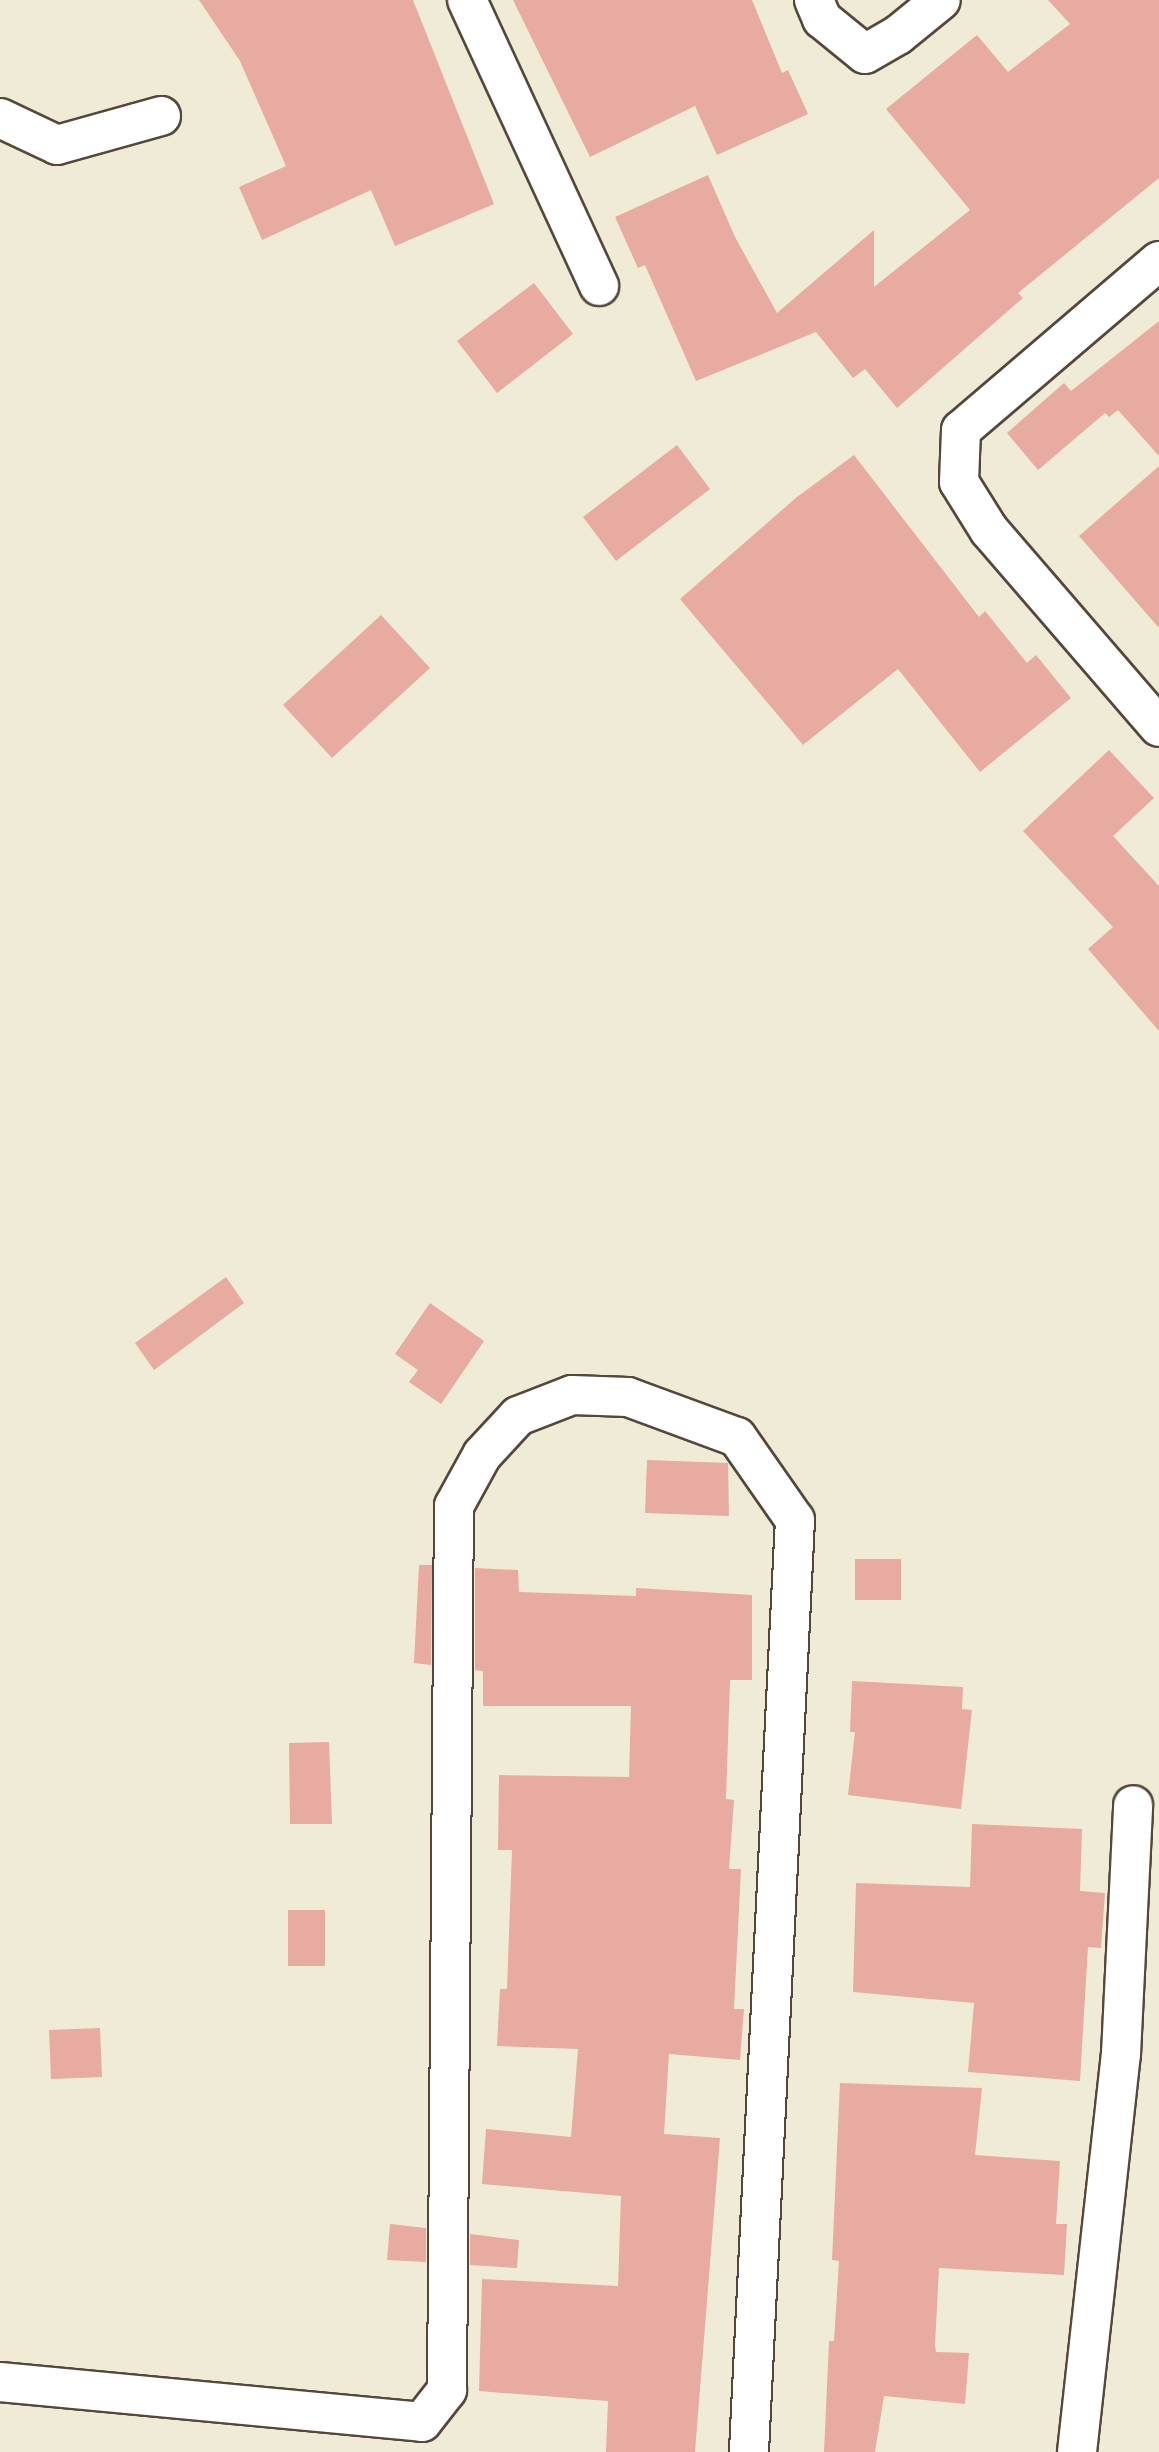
<!DOCTYPE html>
<html>
<head>
<meta charset="utf-8">
<style>
  body { margin:0 }
  #map { position:relative; width:1159px; height:2452px; overflow:hidden; background:#efebd7; font-family:"IM FELL Great Primer",serif }
  div>[style] { position:absolute }
  [style*='--x'] { left:calc(var(--x)*1px); top:calc(var(--y)*1px); width:calc(var(--w)*1px); rotate:calc(var(--a)*1deg) }
  .building>* { inset:0; background:#e8aba1 }
  .roads { filter:drop-shadow(2px 0 #56473a) drop-shadow(-2px 0 #56473a) drop-shadow(0 2px #56473a) drop-shadow(0 -2px #56473a) }
  .street>* { height:38px; margin:-19px; padding:0 19px; transform-origin:19px; border-radius:19px; background:#fff }
  span { translate:-50% -50%; white-space:nowrap; text-align:center; line-height:1.15; -webkit-text-stroke:5px #f6f6f2; paint-order:stroke }
</style>
</head>
<body>
<div id="map">
  <div class="building">
    <i style="clip-path:polygon(199px 0,413px 0,494px 204px,395px 246px,371px 190px,262px 240px,239px 187px,286px 166px,240px 61px)"></i>
    <i style="clip-path:polygon(513px 0,752px 0,782px 73px,788px 70px,808px 114px,717px 155px,695px 106px,590px 157px)"></i>
    <i style="clip-path:polygon(1048px 0,1159px 0,1159px 178px,1018px 293px,1023px 298px,897px 408px,865px 369px,853px 378px,816px 332px,696px 381px,645px 265px,638px 268px,615px 217px,708px 175px,735px 237px,777px 313px,874px 230px,874px 287px,970px 210px,886px 109px,977px 35px,1008px 72px,1070px 24px)"></i>
    <i style="clip-path:polygon(534px 283px,573px 334px,497px 393px,457px 341px)"></i>
    <i style="clip-path:polygon(1159px 321px,1159px 456px,1118px 410px,1109px 417px,1105px 413px,1038px 470px,1007px 433px,1064px 383px,1071px 391px)"></i>
    <i style="clip-path:polygon(677px 445px,710px 489px,616px 561px,583px 517px)"></i>
    <i style="clip-path:polygon(854px 455px,979px 617px,985px 611px,1027px 663px,1036px 655px,1071px 698px,980px 772px,898px 669px,803px 745px,680px 599px,797px 497px)"></i>
    <i style="clip-path:polygon(1159px 466px,1159px 628px,1079px 536px)"></i>
    <i style="clip-path:polygon(381px 615px,430px 668px,332px 758px,283px 705px)"></i>
    <i style="clip-path:polygon(1109px 750px,1154px 798px,1113px 836px,1159px 886px,1159px 1031px,1088px 949px,1113px 927px,1023px 831px)"></i>
    <i style="clip-path:polygon(226px 1277px,244px 1303px,154px 1370px,135px 1343px)"></i>
    <i style="clip-path:polygon(430px 1303px,484px 1341px,441px 1404px,409px 1382px,418px 1370px,395px 1354px)"></i>
    <i style="clip-path:polygon(647px 1460px,728px 1463px,729px 1516px,645px 1513px)"></i>
    <i style="clip-path:polygon(855px 1559px,901px 1559px,901px 1600px,855px 1600px)"></i>
    <i style="clip-path:polygon(419px 1565px,432px 1565px,431px 1665px,414px 1663px)"></i>
    <i style="clip-path:polygon(475px 1568px,518px 1570px,519px 1592px,636px 1596px,636px 1588px,752px 1595px,752px 1680px,730px 1680px,726px 1799px,734px 1800px,729px 1869px,741px 1869px,734px 2009px,744px 2009px,740px 2060px,669px 2054px,664px 2134px,720px 2138px,695px 2452px,606px 2452px,608px 2401px,479px 2391px,482px 2279px,618px 2286px,621px 2196px,482px 2184px,486px 2129px,571px 2137px,578px 2049px,497px 2046px,500px 1989px,507px 1989px,512px 1850px,498px 1850px,499px 1775px,629px 1777px,631px 1706px,483px 1706px,483px 1671px,475px 1670px)"></i>
    <i style="clip-path:polygon(852px 1681px,963px 1687px,962px 1709px,972px 1710px,961px 1809px,848px 1795px,855px 1732px,850px 1732px)"></i>
    <i style="clip-path:polygon(329px 1742px,332px 1824px,290px 1824px,289px 1743px)"></i>
    <i style="clip-path:polygon(972px 1824px,1082px 1829px,1080px 1891px,1105px 1893px,1101px 1948px,1088px 1947px,1080px 2081px,968px 2072px,974px 2003px,853px 1992px,856px 1883px,970px 1887px)"></i>
    <i style="clip-path:polygon(288px 1910px,325px 1910px,325px 1966px,288px 1966px)"></i>
    <i style="clip-path:polygon(100px 2028px,102px 2077px,51px 2079px,49px 2030px)"></i>
    <i style="clip-path:polygon(840px 2083px,982px 2088px,975px 2155px,1060px 2161px,1056px 2224px,1067px 2224px,1064px 2275px,939px 2268px,935px 2345px,936px 2352px,969px 2353px,965px 2404px,884px 2396px,875px 2452px,824px 2452px,829px 2341px,834px 2341px,839px 2261px,832px 2260px)"></i>
    <i style="clip-path:polygon(390px 2224px,426px 2228px,426px 2262px,387px 2260px)"></i>
    <i style="clip-path:polygon(470px 2234px,519px 2240px,517px 2268px,470px 2265px)"></i>
  </div>
  <div class="roads">
    <div class="street">
      <i style="--x:467;--y:0;--w:315;--a:65.2"></i>
      <i style="--x:814;--y:0;--w:21;--a:67"></i>
      <i style="--x:822;--y:19;--w:55;--a:39.1"></i>
      <i style="--x:865;--y:54;--w:38;--a:-30"></i>
      <i style="--x:898;--y:35;--w:55;--a:-39.1"></i>
      <i style="--x:0;--y:118;--w:63;--a:25.3"></i>
      <i style="--x:57;--y:145;--w:108;--a:-15.6"></i>
      <i style="--x:1159;--y:261;--w:260;--a:139.5"></i>
      <i style="--x:961;--y:430;--w:52;--a:92.2"></i>
      <i style="--x:959;--y:482;--w:57;--a:58"></i>
      <i style="--x:989;--y:530;--w:260;--a:49.2"></i>
      <i style="--x:0;--y:2382;--w:424;--a:5.4"></i>
      <i style="--x:422;--y:2422;--w:41;--a:-52"></i>
      <i style="--x:447;--y:2390;--w:884;--a:-89.55"></i>
      <i style="--x:454;--y:1506;--w:58;--a:-61.2"></i>
      <i style="--x:482;--y:1455;--w:53;--a:-47.3"></i>
      <i style="--x:518;--y:1416;--w:58;--a:-21.3"></i>
      <i style="--x:572;--y:1395;--w:56;--a:2"></i>
      <i style="--x:628;--y:1397;--w:116;--a:20.2"></i>
      <i style="--x:737;--y:1437;--w:101;--a:55.1"></i>
      <i style="--x:795;--y:1520;--w:933;--a:92.83"></i>
      <i style="--x:1077;--y:2452;--w:400;--a:-83.7"></i>
      <i style="--x:1121;--y:2054;--w:249;--a:-87.2"></i>
    </div>
  </div>
</div>
</body>
</html>
